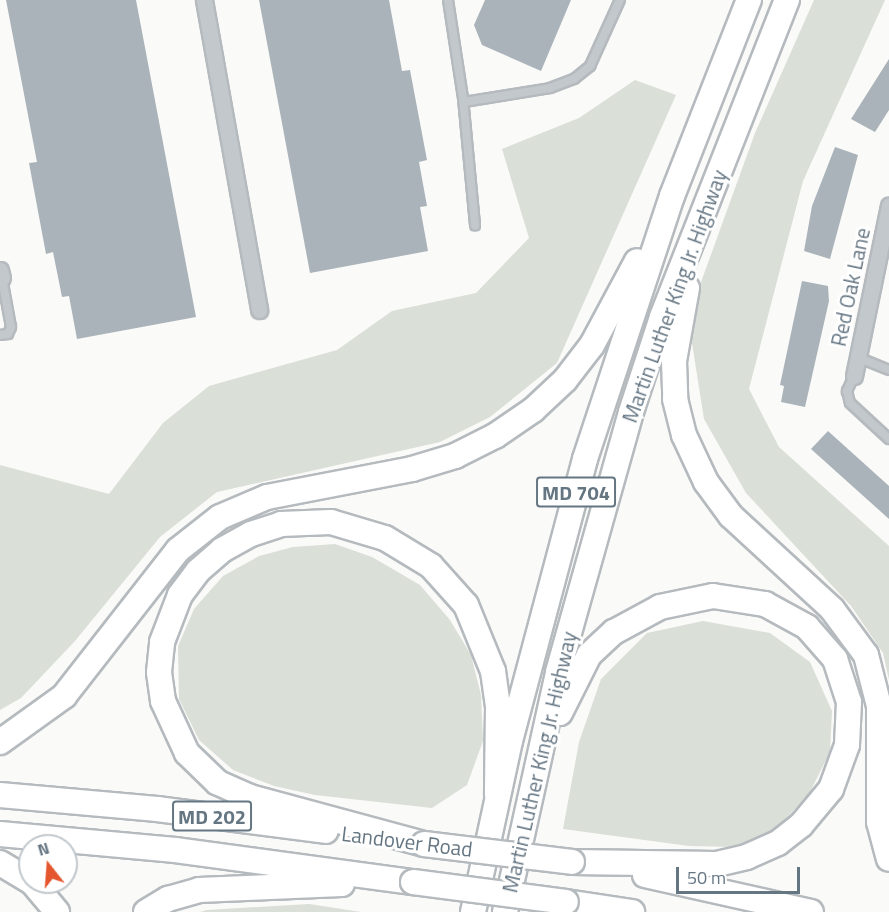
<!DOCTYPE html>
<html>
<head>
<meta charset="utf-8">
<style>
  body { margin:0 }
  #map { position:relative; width:889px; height:912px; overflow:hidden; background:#fafaf8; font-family:"Titillium Web",sans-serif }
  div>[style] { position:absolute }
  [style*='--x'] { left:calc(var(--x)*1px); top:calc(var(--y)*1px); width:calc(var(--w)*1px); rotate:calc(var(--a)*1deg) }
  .green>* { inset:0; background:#dadfd7 }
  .building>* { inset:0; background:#aab3b9 }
  .roads { filter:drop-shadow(2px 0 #b5babe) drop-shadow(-2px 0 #b5babe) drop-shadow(0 2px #b5babe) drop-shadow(0 -2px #b5babe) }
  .service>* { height:8px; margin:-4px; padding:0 4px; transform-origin:4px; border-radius:4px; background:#c3c8cc }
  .minor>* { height:15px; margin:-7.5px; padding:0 7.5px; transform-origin:7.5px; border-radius:7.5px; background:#c3c8cc }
  .primary>* { height:24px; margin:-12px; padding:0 12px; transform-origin:12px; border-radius:12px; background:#fff }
  .bridges { filter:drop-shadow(2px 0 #b5babe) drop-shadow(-2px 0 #b5babe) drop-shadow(0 2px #b5babe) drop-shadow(0 -2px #b5babe) }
  .primary-bridge>* { height:24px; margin:-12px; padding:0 12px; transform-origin:12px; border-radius:12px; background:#fff }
  span { translate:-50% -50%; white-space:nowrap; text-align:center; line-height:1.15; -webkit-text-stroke:6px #fff; paint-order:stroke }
  .shield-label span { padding:2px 4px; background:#fff; border:2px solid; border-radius:4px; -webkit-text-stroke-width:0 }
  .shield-label { font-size:20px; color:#657683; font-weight:700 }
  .street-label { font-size:21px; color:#657683 }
  .north { position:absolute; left:18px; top:834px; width:60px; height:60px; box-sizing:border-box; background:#fff; border:2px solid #c1c8cd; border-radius:50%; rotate:343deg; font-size:16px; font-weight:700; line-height:24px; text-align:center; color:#657683 }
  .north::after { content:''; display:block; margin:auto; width:21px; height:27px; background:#e4572e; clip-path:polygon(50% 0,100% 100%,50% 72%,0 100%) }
  .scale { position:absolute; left:676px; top:867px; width:124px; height:27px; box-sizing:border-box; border:3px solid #657683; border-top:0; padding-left:8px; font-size:18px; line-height:21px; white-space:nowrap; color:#657683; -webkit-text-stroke:4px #fff; paint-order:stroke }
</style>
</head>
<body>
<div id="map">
  <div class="green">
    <i style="clip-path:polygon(814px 0,885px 0,803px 181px,749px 389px,779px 447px,889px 546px,889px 680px,883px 653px,851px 606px,746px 493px,704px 419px,688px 318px,755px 133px)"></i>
    <i style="clip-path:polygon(635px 80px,676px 95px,557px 363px,490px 417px,440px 442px,217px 492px,160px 537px,75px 641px,21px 698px,0 710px,0 465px,109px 494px,163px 423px,209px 386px,337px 350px,392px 311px,476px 293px,529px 238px,502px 149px,579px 118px)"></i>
    <i style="clip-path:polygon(335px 544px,372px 557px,420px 585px,450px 620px,471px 655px,481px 695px,483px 741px,467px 785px,432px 808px,315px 795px,274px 786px,233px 770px,199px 740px,179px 699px,178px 646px,194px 609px,223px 576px,259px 556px,293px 547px)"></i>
    <i style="clip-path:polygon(703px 621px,770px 633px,810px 662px,832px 711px,830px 752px,809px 794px,775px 830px,735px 847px,689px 846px,563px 829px,579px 742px,601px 679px,647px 633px)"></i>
    <i style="clip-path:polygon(309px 904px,361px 912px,200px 912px,207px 910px)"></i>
  </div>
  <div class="building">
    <i style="clip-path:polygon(6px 0,136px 0,196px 317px,77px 339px,69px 296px,62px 297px,53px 252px,46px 254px,29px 163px,37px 162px)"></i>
    <i style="clip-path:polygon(259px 0,389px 0,402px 71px,410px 70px,427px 160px,419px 162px,427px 206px,420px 207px,428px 251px,310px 273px)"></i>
    <i style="clip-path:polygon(485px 0,571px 0,541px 71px,482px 45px,474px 25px)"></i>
    <i style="clip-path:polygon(889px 59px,889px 110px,875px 132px,851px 119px)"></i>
    <i style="clip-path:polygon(835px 147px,858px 155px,830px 259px,804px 251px,812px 206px)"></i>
    <i style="clip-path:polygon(802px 281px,828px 286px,829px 301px,805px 407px,781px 402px,784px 386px,780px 385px)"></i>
    <i style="clip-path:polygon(828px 431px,889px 486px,889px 519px,811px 449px)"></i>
  </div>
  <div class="roads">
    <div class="service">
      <i style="--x:448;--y:0;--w:99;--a:81.3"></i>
      <i style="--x:463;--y:98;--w:128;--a:84.6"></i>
      <i style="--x:464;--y:102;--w:87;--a:-9.2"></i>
      <i style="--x:550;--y:88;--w:26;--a:-21"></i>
      <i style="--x:574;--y:79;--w:21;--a:-39"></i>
      <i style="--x:590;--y:66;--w:72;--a:-65.6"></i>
      <i style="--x:0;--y:335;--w:8;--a:-7"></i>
      <i style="--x:8;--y:334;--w:8;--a:-67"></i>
      <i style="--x:11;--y:327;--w:50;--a:-100.4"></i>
      <i style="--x:857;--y:357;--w:35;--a:22"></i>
      <i style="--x:854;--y:376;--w:17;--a:115"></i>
      <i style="--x:847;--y:391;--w:12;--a:76"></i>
      <i style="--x:850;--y:403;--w:53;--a:42.7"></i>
    </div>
    <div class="minor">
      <i style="--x:204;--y:0;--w:315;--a:79.9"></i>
      <i style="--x:0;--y:270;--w:8;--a:76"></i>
      <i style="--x:854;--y:376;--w:174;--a:-78.4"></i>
    </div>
    <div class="primary">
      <i style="--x:687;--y:288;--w:74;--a:100.1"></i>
      <i style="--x:674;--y:361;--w:38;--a:88"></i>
      <i style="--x:675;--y:399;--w:37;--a:76"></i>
      <i style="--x:684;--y:435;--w:52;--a:64.9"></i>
      <i style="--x:706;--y:482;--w:42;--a:53.7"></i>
      <i style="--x:731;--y:516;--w:137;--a:42.6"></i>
      <i style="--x:832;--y:609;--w:57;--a:53.5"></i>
      <i style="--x:866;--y:655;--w:53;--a:75.7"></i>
      <i style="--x:879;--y:706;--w:116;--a:90"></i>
      <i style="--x:879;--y:822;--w:38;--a:75"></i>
      <i style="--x:560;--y:713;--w:65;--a:-63.4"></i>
      <i style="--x:589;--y:655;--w:34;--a:-43"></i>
      <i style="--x:614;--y:632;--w:52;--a:-28.5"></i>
      <i style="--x:660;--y:607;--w:54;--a:-11.7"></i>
      <i style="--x:713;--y:596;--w:53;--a:8.7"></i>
      <i style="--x:765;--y:604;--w:48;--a:28.7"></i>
      <i style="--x:807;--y:627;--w:43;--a:48.8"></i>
      <i style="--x:835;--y:659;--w:45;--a:72"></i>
      <i style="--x:849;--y:702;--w:43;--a:92.7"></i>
      <i style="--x:847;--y:745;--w:47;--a:110"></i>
      <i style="--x:831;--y:789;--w:47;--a:129.8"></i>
      <i style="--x:801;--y:825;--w:29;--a:142"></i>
      <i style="--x:778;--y:843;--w:34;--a:156"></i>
      <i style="--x:747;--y:857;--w:31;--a:167"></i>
      <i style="--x:717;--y:864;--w:145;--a:-179.2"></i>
      <i style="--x:0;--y:742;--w:79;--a:-35.7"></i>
      <i style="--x:64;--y:696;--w:185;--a:-52"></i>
      <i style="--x:178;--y:550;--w:53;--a:-38.2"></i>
      <i style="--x:220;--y:517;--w:51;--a:-23.1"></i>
      <i style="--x:267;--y:497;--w:148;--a:-10.9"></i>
      <i style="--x:412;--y:469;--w:45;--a:-16.8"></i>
      <i style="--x:455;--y:456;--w:45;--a:-26.6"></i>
      <i style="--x:495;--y:436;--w:46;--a:-34.4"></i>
      <i style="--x:533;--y:410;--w:44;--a:-43.2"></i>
      <i style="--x:565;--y:380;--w:44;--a:-52.4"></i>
      <i style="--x:592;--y:345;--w:95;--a:-61.8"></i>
      <i style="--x:0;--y:795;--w:158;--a:5.1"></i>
      <i style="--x:157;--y:809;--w:170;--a:7.4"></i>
      <i style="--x:0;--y:834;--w:176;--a:5.2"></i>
      <i style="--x:175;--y:850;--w:240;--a:7.7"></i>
      <i style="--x:424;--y:844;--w:180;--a:-164.9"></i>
      <i style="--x:250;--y:797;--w:36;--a:-156"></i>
      <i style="--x:217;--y:782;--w:42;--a:-136"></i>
      <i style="--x:187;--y:753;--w:57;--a:-114.8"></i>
      <i style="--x:163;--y:701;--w:29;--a:-98"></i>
      <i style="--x:159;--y:672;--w:30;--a:-84"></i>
      <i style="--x:162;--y:642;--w:50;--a:-69"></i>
      <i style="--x:180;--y:595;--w:30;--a:-53"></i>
      <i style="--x:198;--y:571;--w:32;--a:-41"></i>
      <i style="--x:222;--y:550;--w:33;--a:-29"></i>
      <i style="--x:251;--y:534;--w:32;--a:-18"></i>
      <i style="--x:281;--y:524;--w:50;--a:-2.3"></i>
      <i style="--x:331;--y:522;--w:56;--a:16.5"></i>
      <i style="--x:385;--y:538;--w:54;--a:31.3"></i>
      <i style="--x:431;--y:566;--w:52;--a:48.1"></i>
      <i style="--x:466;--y:605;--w:71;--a:67.8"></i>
      <i style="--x:493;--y:671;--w:36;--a:82"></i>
      <i style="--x:498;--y:707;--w:87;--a:90.7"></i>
      <i style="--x:0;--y:863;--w:35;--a:31"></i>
      <i style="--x:645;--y:875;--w:170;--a:12.6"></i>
      <i style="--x:32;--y:882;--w:39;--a:50"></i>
      <i style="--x:566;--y:902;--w:67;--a:8.6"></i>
      <i style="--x:146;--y:912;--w:26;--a:-31"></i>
      <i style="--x:168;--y:899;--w:32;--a:-16"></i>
      <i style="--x:199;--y:890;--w:143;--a:-2.4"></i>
      <i style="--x:473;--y:912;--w:175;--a:-77.8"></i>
      <i style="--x:510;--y:741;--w:292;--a:-75.1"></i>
      <i style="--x:585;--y:459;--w:277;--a:-71.7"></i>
      <i style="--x:672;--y:196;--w:211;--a:-68.6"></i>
      <i style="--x:505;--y:912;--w:246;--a:-77.5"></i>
      <i style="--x:558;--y:672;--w:270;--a:-74.3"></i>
      <i style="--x:631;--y:412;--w:100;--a:-71.9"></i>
      <i style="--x:662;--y:317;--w:341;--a:-68.5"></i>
    </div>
  </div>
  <div class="bridges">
    <div class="primary-bridge">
      <i style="--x:424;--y:844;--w:149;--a:6.9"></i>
      <i style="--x:413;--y:882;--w:154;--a:7.4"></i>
    </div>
  </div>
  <div class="shield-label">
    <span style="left:576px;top:492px">MD 704</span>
    <span style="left:212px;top:816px">MD 202</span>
  </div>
  <div class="street-label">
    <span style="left:850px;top:287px;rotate:-78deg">Red Oak Lane</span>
    <span style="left:674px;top:296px;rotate:-70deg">Martin Luther King Jr. Highway</span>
    <span style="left:539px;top:762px;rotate:-77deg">Martin Luther King Jr. Highway</span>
    <span style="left:407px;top:841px;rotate:7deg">Landover Road</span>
  </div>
  <div class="north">N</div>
  <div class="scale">50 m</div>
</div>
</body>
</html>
